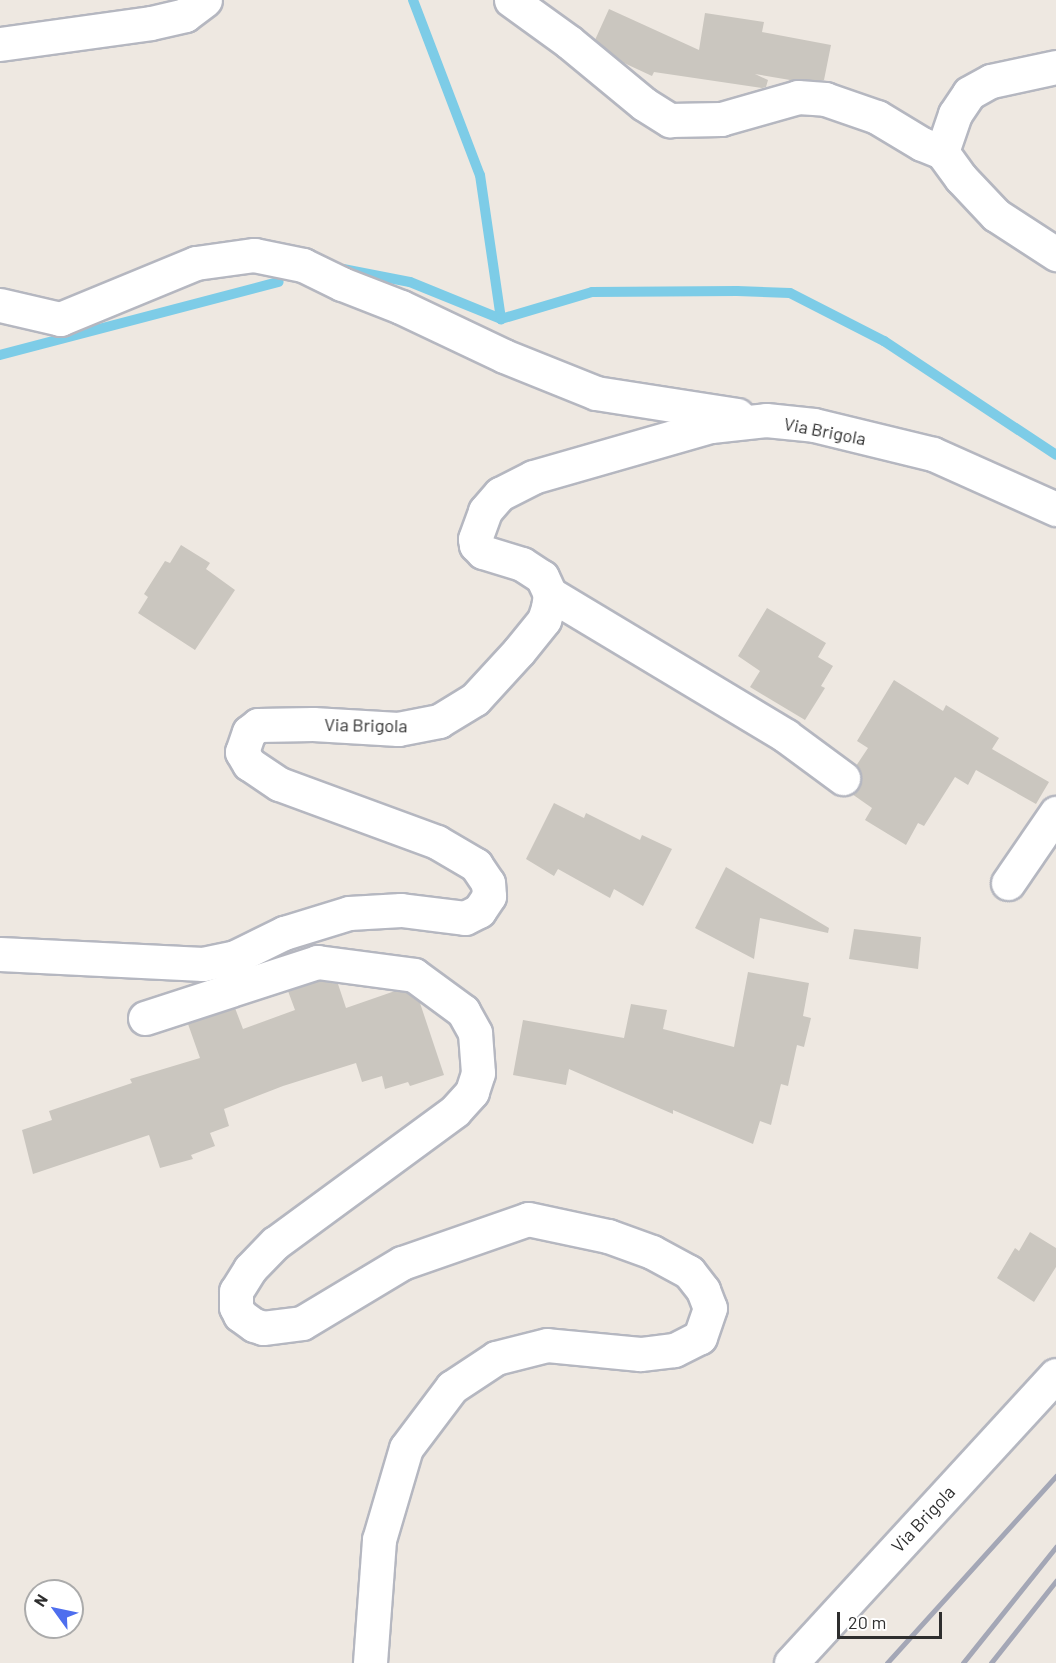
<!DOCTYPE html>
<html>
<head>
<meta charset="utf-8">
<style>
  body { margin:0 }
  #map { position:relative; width:1056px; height:1663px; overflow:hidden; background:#eee8e1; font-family:Barlow,sans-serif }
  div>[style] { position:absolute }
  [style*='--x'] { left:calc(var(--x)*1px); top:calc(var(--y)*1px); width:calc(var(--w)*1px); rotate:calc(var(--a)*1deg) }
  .stream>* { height:10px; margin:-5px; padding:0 5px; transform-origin:5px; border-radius:5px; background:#7dcce7 }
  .building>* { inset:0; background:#cac6bf }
  .roads { filter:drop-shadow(2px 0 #b5b7c0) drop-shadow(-2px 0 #b5b7c0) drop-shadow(0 2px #b5b7c0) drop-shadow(0 -2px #b5b7c0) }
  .street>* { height:33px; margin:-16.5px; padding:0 16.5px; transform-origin:16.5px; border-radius:16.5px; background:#fff }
  .rail>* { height:4.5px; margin:-2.25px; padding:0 2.25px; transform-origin:2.25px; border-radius:2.25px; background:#a4a7b6 }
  span { translate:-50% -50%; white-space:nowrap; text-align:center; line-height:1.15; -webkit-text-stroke:6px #fff; paint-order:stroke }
  .street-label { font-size:18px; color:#2e2e2e }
  .north { position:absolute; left:24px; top:1579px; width:60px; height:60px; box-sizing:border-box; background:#fff; border:2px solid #ababab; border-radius:50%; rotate:303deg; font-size:16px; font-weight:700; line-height:24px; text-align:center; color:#2e2e2e }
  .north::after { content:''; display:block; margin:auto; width:21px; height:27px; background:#4e6eee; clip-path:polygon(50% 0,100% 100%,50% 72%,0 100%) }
  .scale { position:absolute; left:837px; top:1612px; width:105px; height:27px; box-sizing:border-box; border:3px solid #2e2e2e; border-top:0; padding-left:8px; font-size:18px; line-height:21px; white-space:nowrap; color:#2e2e2e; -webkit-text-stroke:4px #fff; paint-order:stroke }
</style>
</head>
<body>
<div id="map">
  <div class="stream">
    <i style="--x:413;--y:0;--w:187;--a:69.1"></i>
    <i style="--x:480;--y:175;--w:146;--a:81.7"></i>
    <i style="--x:343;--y:269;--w:68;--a:11"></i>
    <i style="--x:410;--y:282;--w:98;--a:22.1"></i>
    <i style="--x:501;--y:319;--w:95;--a:-16.5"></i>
    <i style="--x:592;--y:292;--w:145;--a:-0.4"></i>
    <i style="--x:737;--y:291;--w:53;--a:2.2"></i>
    <i style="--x:790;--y:293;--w:106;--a:27.1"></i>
    <i style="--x:884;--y:341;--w:206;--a:33.5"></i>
    <i style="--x:0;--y:355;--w:288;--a:-14.7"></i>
  </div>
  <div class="building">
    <i style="clip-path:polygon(609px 9px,699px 50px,705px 13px,764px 22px,762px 32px,831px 45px,824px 80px,790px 80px,755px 74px,768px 80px,766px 87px,762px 88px,654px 72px,652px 76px,624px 63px,595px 40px)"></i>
    <i style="clip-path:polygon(181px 545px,210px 563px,206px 569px,235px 590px,195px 650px,138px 613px,148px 597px,144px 594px,165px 561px,170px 563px)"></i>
    <i style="clip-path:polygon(767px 608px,826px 643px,818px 657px,833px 666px,821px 686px,825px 688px,805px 720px,750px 687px,760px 671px,738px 656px)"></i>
    <i style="clip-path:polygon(894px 680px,943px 711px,946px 705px,999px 738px,992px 749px,1049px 782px,1036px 804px,976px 770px,968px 785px,955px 777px,924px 826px,918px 823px,906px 845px,865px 820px,872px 808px,852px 794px,858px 789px,861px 781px,856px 766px,868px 748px,857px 741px)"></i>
    <i style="clip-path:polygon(554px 803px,584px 818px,586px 813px,640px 840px,642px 835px,672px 849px,643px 906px,614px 889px,610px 898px,558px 869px,554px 876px,526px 859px)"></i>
    <i style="clip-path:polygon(726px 867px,829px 928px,828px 933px,760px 918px,754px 959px,695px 928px)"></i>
    <i style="clip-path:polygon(854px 929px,921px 937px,918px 969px,849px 959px)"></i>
    <i style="clip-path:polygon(748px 972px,809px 983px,803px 1016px,811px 1018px,804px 1047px,797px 1045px,788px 1086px,781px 1084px,771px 1125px,760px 1121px,753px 1144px,673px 1110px,673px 1114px,569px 1069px,566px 1085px,513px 1075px,523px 1020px,624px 1038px,631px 1004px,667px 1010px,663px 1029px,734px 1047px)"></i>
    <i style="clip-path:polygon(319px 981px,338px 984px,346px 1008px,395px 991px,407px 993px,420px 1003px,444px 1075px,410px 1086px,408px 1082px,385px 1089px,382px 1076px,362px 1082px,356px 1063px,283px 1086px,224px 1109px,229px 1126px,210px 1133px,215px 1146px,191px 1155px,193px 1159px,160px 1168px,149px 1135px,33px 1174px,22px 1130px,52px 1120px,49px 1111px,132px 1083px,130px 1079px,200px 1058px,188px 1024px,235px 1008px,243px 1029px,295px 1010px,288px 991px)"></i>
    <i style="clip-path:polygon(1030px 1232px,1056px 1248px,1056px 1267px,1034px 1302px,997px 1278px,1015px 1248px,1019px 1251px)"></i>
  </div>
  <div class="roads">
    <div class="street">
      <i style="--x:511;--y:0;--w:72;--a:35.9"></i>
      <i style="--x:569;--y:42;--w:97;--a:39.6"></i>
      <i style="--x:644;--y:104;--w:31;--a:32"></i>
      <i style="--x:670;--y:120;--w:51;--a:-1.1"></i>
      <i style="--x:721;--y:119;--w:80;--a:-15.9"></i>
      <i style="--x:798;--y:97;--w:27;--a:4"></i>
      <i style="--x:825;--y:99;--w:55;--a:19.1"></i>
      <i style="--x:877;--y:117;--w:52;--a:31"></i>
      <i style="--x:922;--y:144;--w:22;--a:22"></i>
      <i style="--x:942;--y:152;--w:32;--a:54"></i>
      <i style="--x:961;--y:178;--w:51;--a:46.6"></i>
      <i style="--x:996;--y:215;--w:72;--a:33"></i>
      <i style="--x:0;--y:44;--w:152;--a:-7.9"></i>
      <i style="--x:151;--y:23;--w:35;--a:-13"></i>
      <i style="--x:185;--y:15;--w:25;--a:-37"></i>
      <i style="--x:942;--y:152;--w:40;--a:-71.1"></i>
      <i style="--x:955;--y:114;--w:25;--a:-56"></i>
      <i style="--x:969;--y:93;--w:25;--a:-29"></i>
      <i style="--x:991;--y:81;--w:66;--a:-12.2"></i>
      <i style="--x:0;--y:305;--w:62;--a:13.1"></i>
      <i style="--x:60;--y:319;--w:147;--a:-22.4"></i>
      <i style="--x:196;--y:263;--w:59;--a:-7.9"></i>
      <i style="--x:254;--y:255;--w:50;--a:11.5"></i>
      <i style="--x:303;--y:265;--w:43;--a:26"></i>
      <i style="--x:342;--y:284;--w:63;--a:21.3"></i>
      <i style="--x:401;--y:307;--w:114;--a:25.4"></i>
      <i style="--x:504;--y:356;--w:99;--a:21.9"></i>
      <i style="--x:596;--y:393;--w:143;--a:8.9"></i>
      <i style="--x:550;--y:594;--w:275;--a:31"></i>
      <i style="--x:786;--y:736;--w:71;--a:36.4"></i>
      <i style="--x:1008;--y:883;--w:85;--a:-55.6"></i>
      <i style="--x:0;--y:954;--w:203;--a:2.8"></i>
      <i style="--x:203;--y:964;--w:33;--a:-12"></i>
      <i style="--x:235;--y:957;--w:55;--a:-26.1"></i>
      <i style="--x:284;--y:933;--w:68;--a:-17.1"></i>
      <i style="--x:349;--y:913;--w:52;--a:-3.3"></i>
      <i style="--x:401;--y:910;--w:64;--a:7.1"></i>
      <i style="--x:465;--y:918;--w:16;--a:-27"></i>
      <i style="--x:479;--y:911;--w:18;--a:-56"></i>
      <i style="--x:489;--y:896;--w:13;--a:-94"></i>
      <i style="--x:488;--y:883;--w:22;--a:-124"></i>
      <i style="--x:476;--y:865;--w:45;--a:-149.5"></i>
      <i style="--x:437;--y:842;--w:168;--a:-159.8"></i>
      <i style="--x:279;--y:784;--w:36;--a:-146"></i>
      <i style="--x:249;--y:764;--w:14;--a:-120"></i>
      <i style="--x:242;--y:752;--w:21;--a:-71"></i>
      <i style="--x:249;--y:732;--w:11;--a:-38"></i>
      <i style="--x:258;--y:725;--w:55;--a:-1"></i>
      <i style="--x:313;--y:724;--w:85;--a:3.4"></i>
      <i style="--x:398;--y:729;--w:42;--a:-11"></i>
      <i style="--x:439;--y:721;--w:42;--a:-31.4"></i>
      <i style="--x:475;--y:699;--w:65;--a:-47.5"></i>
      <i style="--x:519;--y:651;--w:40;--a:-51"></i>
      <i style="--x:544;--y:620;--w:13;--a:-72"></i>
      <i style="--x:548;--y:608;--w:14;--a:-82"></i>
      <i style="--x:550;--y:594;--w:19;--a:-115"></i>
      <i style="--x:542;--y:577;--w:24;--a:-147"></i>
      <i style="--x:522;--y:564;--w:41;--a:-162.9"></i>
      <i style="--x:483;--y:552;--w:10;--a:-135"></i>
      <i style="--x:476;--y:545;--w:6;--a:-99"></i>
      <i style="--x:475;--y:539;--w:30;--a:-70"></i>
      <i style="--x:485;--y:511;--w:23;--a:-49"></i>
      <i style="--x:500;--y:494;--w:37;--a:-27"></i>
      <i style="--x:533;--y:477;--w:185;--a:-16"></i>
      <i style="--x:711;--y:426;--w:55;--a:-6.2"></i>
      <i style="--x:766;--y:420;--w:48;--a:5.9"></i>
      <i style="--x:814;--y:425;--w:122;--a:13.7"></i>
      <i style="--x:933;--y:454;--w:135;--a:24.1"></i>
      <i style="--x:145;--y:1018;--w:181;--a:-18"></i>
      <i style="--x:317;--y:962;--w:98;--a:7.6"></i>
      <i style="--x:414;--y:975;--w:61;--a:36.3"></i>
      <i style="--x:463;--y:1011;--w:25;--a:61"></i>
      <i style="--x:475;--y:1033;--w:40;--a:85.7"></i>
      <i style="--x:478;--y:1073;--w:20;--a:108"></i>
      <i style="--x:472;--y:1092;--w:25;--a:132"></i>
      <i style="--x:455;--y:1111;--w:223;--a:143.7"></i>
      <i style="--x:275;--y:1243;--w:36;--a:134"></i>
      <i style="--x:250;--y:1269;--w:26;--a:122"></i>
      <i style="--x:236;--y:1291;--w:16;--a:90"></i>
      <i style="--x:236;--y:1307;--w:9;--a:63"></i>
      <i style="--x:240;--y:1315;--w:17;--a:36"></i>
      <i style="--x:254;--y:1325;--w:9;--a:18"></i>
      <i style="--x:263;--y:1328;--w:39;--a:-7"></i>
      <i style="--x:302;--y:1323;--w:117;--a:-31"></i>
      <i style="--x:402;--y:1263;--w:133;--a:-19.2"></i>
      <i style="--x:528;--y:1219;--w:82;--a:12"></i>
      <i style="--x:608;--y:1236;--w:47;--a:20"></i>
      <i style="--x:652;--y:1252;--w:42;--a:28.4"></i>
      <i style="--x:689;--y:1272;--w:23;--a:52"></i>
      <i style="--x:703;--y:1290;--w:19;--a:69"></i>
      <i style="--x:710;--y:1308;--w:31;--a:109"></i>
      <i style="--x:700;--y:1337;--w:29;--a:153"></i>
      <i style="--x:674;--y:1350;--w:34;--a:173"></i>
      <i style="--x:640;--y:1354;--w:93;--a:-174.5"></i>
      <i style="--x:547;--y:1345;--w:53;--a:165.7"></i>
      <i style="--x:496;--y:1358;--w:53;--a:146.6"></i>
      <i style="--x:452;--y:1387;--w:76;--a:127"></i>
      <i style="--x:406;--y:1448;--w:96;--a:106.4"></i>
      <i style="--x:379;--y:1540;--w:123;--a:94.2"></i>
      <i style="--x:791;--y:1663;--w:391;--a:-47.4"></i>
    </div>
  </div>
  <div class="rail">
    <i style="--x:887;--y:1663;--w:252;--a:-47.9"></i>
    <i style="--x:963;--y:1663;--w:149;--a:-51.3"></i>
    <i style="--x:991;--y:1663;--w:105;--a:-51.6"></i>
  </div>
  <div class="street-label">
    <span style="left:825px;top:431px;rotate:11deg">Via Brigola</span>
    <span style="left:366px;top:725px;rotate:1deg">Via Brigola</span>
    <span style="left:923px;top:1519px;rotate:-47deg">Via Brigola</span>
  </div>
  <div class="north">N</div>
  <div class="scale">20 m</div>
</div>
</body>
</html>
